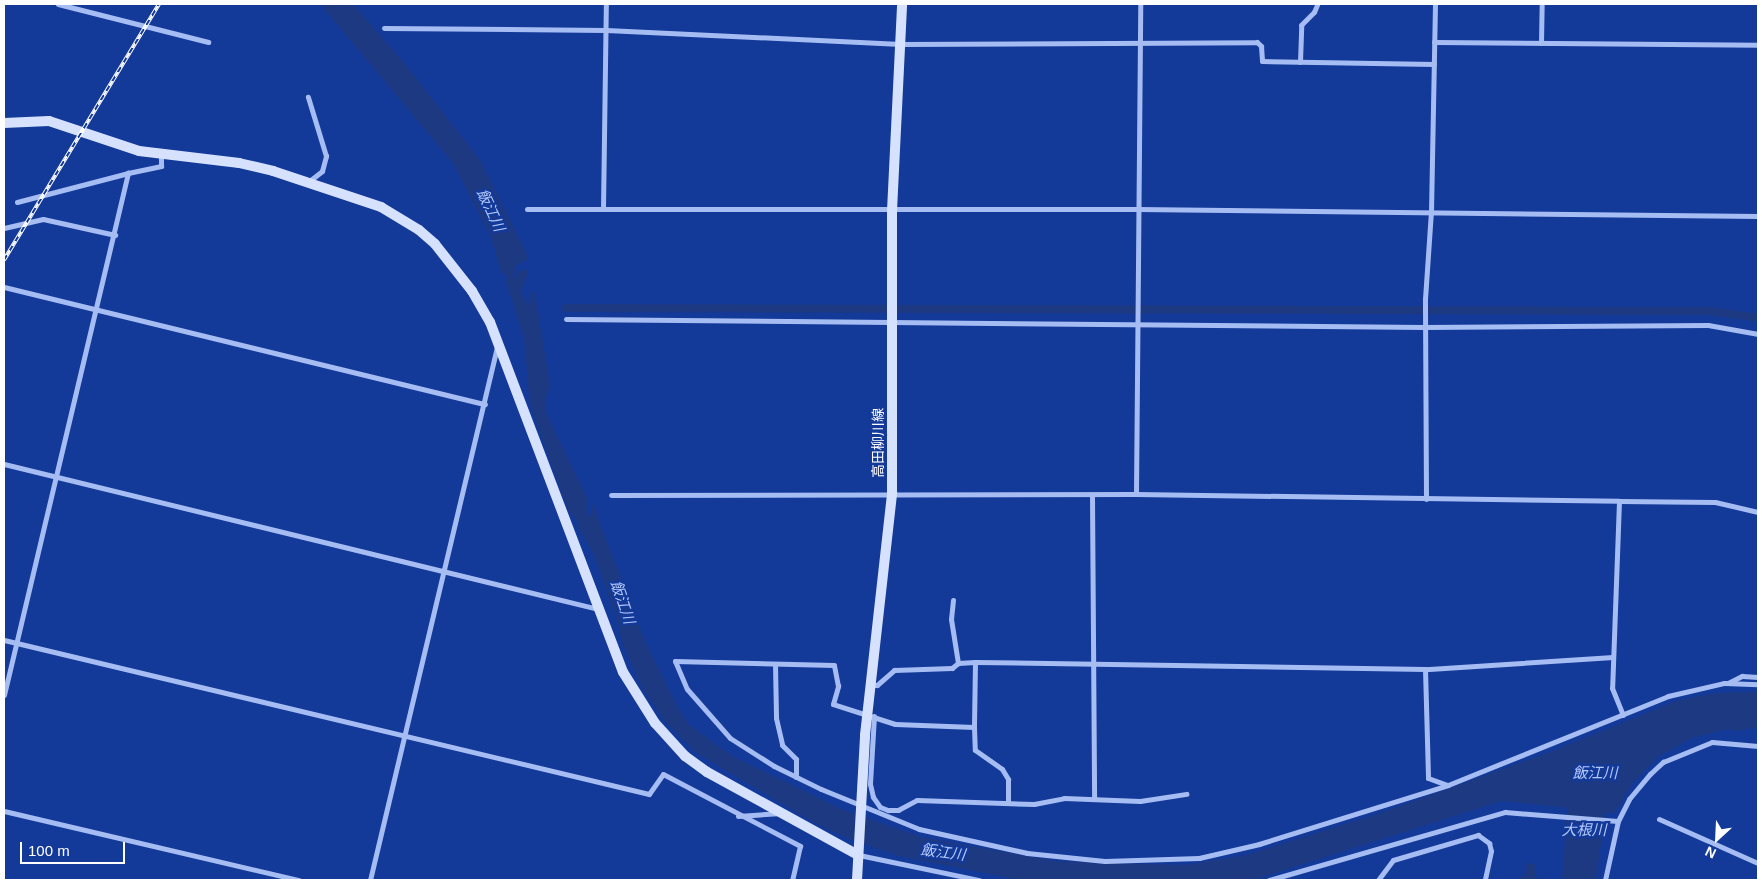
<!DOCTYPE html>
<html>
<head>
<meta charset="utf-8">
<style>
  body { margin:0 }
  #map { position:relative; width:1762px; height:884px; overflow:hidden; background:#133999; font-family:Arial,"Noto Sans JP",sans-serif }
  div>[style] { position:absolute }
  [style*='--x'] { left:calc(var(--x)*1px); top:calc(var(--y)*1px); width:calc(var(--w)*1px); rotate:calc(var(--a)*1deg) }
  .water>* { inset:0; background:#1d3982 }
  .canal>* { height:8px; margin:-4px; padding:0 4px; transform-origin:4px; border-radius:4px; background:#1d3982 }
  .street>* { height:5px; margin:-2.5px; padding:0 2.5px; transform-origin:2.5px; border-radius:2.5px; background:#a6bdf3 }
  .secondary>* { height:10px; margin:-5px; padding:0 5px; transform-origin:5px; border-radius:5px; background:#d6e1fd }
  .rail>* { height:4px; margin-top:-2px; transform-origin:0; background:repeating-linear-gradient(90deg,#133999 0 5.5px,#fff 0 11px); box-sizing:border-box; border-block:1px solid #fff }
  span { translate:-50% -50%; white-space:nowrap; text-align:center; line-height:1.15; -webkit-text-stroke:4.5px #133999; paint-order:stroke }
  .street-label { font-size:14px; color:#fff }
  .water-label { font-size:15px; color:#b3c8fa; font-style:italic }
  .frame { position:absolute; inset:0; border:5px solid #fff; pointer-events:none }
  .north { position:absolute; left:1692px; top:814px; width:50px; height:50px; -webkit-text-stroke:4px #133999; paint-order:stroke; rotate:205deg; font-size:14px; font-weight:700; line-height:20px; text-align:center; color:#fff }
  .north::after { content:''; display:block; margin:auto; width:18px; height:22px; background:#fff; clip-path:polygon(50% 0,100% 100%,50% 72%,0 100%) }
  .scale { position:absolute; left:20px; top:842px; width:105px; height:22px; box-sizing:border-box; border:2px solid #fff; border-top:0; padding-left:6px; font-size:15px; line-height:18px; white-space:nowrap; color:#fff; -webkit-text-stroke:4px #133999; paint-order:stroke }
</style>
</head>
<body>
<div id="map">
  <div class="water">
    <i style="clip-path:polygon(320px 4px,353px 4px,405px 64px,480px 160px,529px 259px,515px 266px,515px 275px,512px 272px,516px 280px,517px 273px,523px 269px,529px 271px,521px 291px,528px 305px,534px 289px,550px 384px,545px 402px,546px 413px,587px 498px,587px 512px,591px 517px,592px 503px,646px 644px,678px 708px,689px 725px,732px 756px,841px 809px,921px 837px,1055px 861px,1185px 865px,1246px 855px,1381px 813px,1550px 752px,1676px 701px,1715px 693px,1758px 692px,1758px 727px,1736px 731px,1728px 729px,1692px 738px,1659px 756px,1632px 784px,1615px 813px,1605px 813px,1596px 880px,1562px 880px,1567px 808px,1502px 801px,1253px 880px,1020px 880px,899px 856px,847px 838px,813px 822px,698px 754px,665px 722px,642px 688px,621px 640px,619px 625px,593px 553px,578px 527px,579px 523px,568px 510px,534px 416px,529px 397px,524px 338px,506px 282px,507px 276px,501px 272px,491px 237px,453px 163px)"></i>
    <i style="clip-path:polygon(1526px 863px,1536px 865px,1535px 878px,1556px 880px,1520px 880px,1520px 876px,1525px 876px)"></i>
  </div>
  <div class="canal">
    <i style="--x:566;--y:308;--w:1144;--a:0.15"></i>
    <i style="--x:1710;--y:311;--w:49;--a:8.3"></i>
  </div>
  <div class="street">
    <i style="--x:58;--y:4;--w:155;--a:14.2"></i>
    <i style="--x:384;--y:28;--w:222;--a:0.5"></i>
    <i style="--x:606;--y:30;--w:295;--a:2.7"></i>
    <i style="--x:901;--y:44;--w:356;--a:-0.3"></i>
    <i style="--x:1257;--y:42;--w:6;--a:45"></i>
    <i style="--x:1261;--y:46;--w:15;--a:86"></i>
    <i style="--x:1262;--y:61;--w:172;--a:1"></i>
    <i style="--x:1434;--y:42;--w:324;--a:0.5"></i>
    <i style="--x:1541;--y:43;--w:39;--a:-89"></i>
    <i style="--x:1300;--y:62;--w:37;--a:-88"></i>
    <i style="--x:1301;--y:25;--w:18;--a:-45"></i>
    <i style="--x:1314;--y:12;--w:8;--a:-67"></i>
    <i style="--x:308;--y:182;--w:18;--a:-38"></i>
    <i style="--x:322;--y:171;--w:16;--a:-75"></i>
    <i style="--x:326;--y:156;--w:62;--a:-107"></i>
    <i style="--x:17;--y:202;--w:115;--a:-14.6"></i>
    <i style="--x:527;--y:209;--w:610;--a:0"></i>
    <i style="--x:1137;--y:209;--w:621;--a:0.65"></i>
    <i style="--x:603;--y:209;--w:205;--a:-89.2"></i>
    <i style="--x:4;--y:228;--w:40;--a:-13"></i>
    <i style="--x:43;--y:219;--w:74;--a:12.5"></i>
    <i style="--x:4;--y:287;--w:495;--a:13.7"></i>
    <i style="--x:566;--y:319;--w:858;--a:0.53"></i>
    <i style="--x:1424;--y:327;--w:284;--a:-0.4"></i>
    <i style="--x:1708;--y:325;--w:51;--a:10.2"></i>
    <i style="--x:4;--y:464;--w:611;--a:13.72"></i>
    <i style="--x:1136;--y:494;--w:490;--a:-89.5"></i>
    <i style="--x:611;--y:495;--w:525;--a:-0.11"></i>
    <i style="--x:1136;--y:494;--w:483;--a:0.8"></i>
    <i style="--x:1619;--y:501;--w:96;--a:0.6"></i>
    <i style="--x:1715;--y:502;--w:44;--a:13.1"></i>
    <i style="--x:1092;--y:495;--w:304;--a:89.6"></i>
    <i style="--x:1426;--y:499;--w:200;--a:-90.3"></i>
    <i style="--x:1425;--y:299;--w:87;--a:-86.1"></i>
    <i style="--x:1431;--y:212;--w:208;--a:-88.9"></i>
    <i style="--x:1619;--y:501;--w:187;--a:92.1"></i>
    <i style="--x:1612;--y:688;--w:29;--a:68"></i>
    <i style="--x:953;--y:600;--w:19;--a:96"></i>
    <i style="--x:951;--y:619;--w:45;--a:81"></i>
    <i style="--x:4;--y:640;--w:663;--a:13.43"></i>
    <i style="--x:649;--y:794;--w:24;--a:-55"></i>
    <i style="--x:663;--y:774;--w:155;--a:27.7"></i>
    <i style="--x:800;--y:846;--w:35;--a:103"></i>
    <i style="--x:1613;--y:657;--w:188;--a:176.3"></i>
    <i style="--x:1425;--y:669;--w:450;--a:-179.1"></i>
    <i style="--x:975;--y:662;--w:65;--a:90.9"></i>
    <i style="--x:974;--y:727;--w:79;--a:-177.8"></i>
    <i style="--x:895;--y:724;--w:65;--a:-162.1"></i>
    <i style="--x:833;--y:704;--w:19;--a:-74"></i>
    <i style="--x:838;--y:686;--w:21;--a:-101"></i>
    <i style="--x:834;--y:665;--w:159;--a:-178.6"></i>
    <i style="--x:675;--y:661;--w:30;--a:67"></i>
    <i style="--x:687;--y:689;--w:65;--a:48.7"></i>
    <i style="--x:730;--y:738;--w:52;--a:32.5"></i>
    <i style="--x:774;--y:766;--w:52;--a:26.1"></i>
    <i style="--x:821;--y:789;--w:106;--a:22.2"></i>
    <i style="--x:919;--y:829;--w:111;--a:12.5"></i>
    <i style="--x:1027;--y:853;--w:78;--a:5.9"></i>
    <i style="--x:1105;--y:861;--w:94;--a:-1.8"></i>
    <i style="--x:1199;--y:858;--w:62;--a:-13.1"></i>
    <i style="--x:1259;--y:844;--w:198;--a:-17.3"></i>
    <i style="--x:1448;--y:785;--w:237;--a:-22"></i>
    <i style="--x:1668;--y:696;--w:57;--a:-13.1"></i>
    <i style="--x:1724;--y:683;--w:34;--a:2"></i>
    <i style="--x:775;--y:664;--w:54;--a:88.9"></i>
    <i style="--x:776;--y:718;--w:28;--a:77"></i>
    <i style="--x:782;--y:745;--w:20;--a:45"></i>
    <i style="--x:796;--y:759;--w:18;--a:90"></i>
    <i style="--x:1425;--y:669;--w:109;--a:88.4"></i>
    <i style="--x:1428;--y:778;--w:20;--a:20"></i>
    <i style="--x:1728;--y:683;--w:16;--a:-27"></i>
    <i style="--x:1742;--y:676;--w:16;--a:4"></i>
    <i style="--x:871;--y:685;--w:6;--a:0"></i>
    <i style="--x:877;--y:685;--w:23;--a:-41"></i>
    <i style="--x:894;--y:670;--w:58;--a:-2"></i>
    <i style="--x:952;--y:668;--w:8;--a:-40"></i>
    <i style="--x:958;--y:663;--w:17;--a:-3"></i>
    <i style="--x:4;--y:695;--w:537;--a:-76.64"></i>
    <i style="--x:128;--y:173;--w:34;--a:-12"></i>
    <i style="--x:161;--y:166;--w:12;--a:-90"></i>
    <i style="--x:874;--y:716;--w:68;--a:93.4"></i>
    <i style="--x:870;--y:784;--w:13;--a:77"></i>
    <i style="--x:873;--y:797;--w:12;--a:55"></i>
    <i style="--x:880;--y:807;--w:9;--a:21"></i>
    <i style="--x:888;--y:810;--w:10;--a:0"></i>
    <i style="--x:898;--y:810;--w:21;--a:-28"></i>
    <i style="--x:917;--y:800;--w:117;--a:2"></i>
    <i style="--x:1034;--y:804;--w:31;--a:-11"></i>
    <i style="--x:1064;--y:798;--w:76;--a:2.3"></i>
    <i style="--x:1140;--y:801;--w:47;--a:-8.7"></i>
    <i style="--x:974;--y:727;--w:23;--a:88"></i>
    <i style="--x:975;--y:750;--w:33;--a:35"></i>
    <i style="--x:1002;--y:769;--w:12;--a:59"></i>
    <i style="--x:1008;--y:779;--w:23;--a:90"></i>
    <i style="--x:4;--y:811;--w:303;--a:13.2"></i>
    <i style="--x:738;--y:816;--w:39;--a:-4"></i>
    <i style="--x:1659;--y:819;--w:108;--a:24"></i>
    <i style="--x:859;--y:855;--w:123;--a:11.8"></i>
    <i style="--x:370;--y:880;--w:548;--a:-76.6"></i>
    <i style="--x:1269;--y:880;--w:246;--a:-16.1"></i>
    <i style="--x:1505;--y:812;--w:113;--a:4.6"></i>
    <i style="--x:1378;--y:880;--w:25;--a:-53"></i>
    <i style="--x:1393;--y:860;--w:89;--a:-16.4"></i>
    <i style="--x:1478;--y:835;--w:14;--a:36"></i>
    <i style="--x:1489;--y:843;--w:8;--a:76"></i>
    <i style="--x:1491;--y:851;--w:30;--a:102"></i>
    <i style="--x:1605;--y:880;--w:60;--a:-77.6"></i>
    <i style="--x:1618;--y:821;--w:25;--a:-63"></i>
    <i style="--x:1629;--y:799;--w:33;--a:-50"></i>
    <i style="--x:1650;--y:774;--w:18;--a:-43"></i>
    <i style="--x:1663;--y:762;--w:53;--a:-22.2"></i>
    <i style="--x:1712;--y:742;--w:46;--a:5"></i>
  </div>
  <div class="secondary">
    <i style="--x:4;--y:123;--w:45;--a:-2.5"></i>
    <i style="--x:49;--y:121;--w:95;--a:18.4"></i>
    <i style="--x:139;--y:151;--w:101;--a:6.8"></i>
    <i style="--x:239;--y:163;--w:35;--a:13"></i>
    <i style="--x:273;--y:171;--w:114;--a:18.4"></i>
    <i style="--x:381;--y:207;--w:44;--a:31.2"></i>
    <i style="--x:419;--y:230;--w:21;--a:41"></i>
    <i style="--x:435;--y:244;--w:60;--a:51.8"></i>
    <i style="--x:472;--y:291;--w:36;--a:60"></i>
    <i style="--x:490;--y:322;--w:374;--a:69.2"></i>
    <i style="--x:623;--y:672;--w:60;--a:57.9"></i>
    <i style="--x:655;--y:723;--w:45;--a:47.7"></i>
    <i style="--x:685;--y:756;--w:27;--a:36"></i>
    <i style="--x:707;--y:772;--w:172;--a:28.8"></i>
    <i style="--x:857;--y:880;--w:145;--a:-86.8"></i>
    <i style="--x:865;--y:735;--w:244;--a:-83.6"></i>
    <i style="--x:892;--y:493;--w:282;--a:-90"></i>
    <i style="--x:892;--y:211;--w:207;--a:-87.2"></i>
  </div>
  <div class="rail">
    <i style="--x:4;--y:260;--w:299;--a:-58.8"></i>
  </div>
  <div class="street-label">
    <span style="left:878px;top:443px;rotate:-90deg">高田柳川線</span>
  </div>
  <div class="water-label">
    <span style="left:491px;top:210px;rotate:65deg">飯江川</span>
    <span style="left:623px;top:602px;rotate:71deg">飯江川</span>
    <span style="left:1595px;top:773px">飯江川</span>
    <span style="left:1584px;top:830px">大根川</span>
    <span style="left:943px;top:852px;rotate:7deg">飯江川</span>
  </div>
  <div class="frame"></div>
  <div class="north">N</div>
  <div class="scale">100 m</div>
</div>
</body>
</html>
